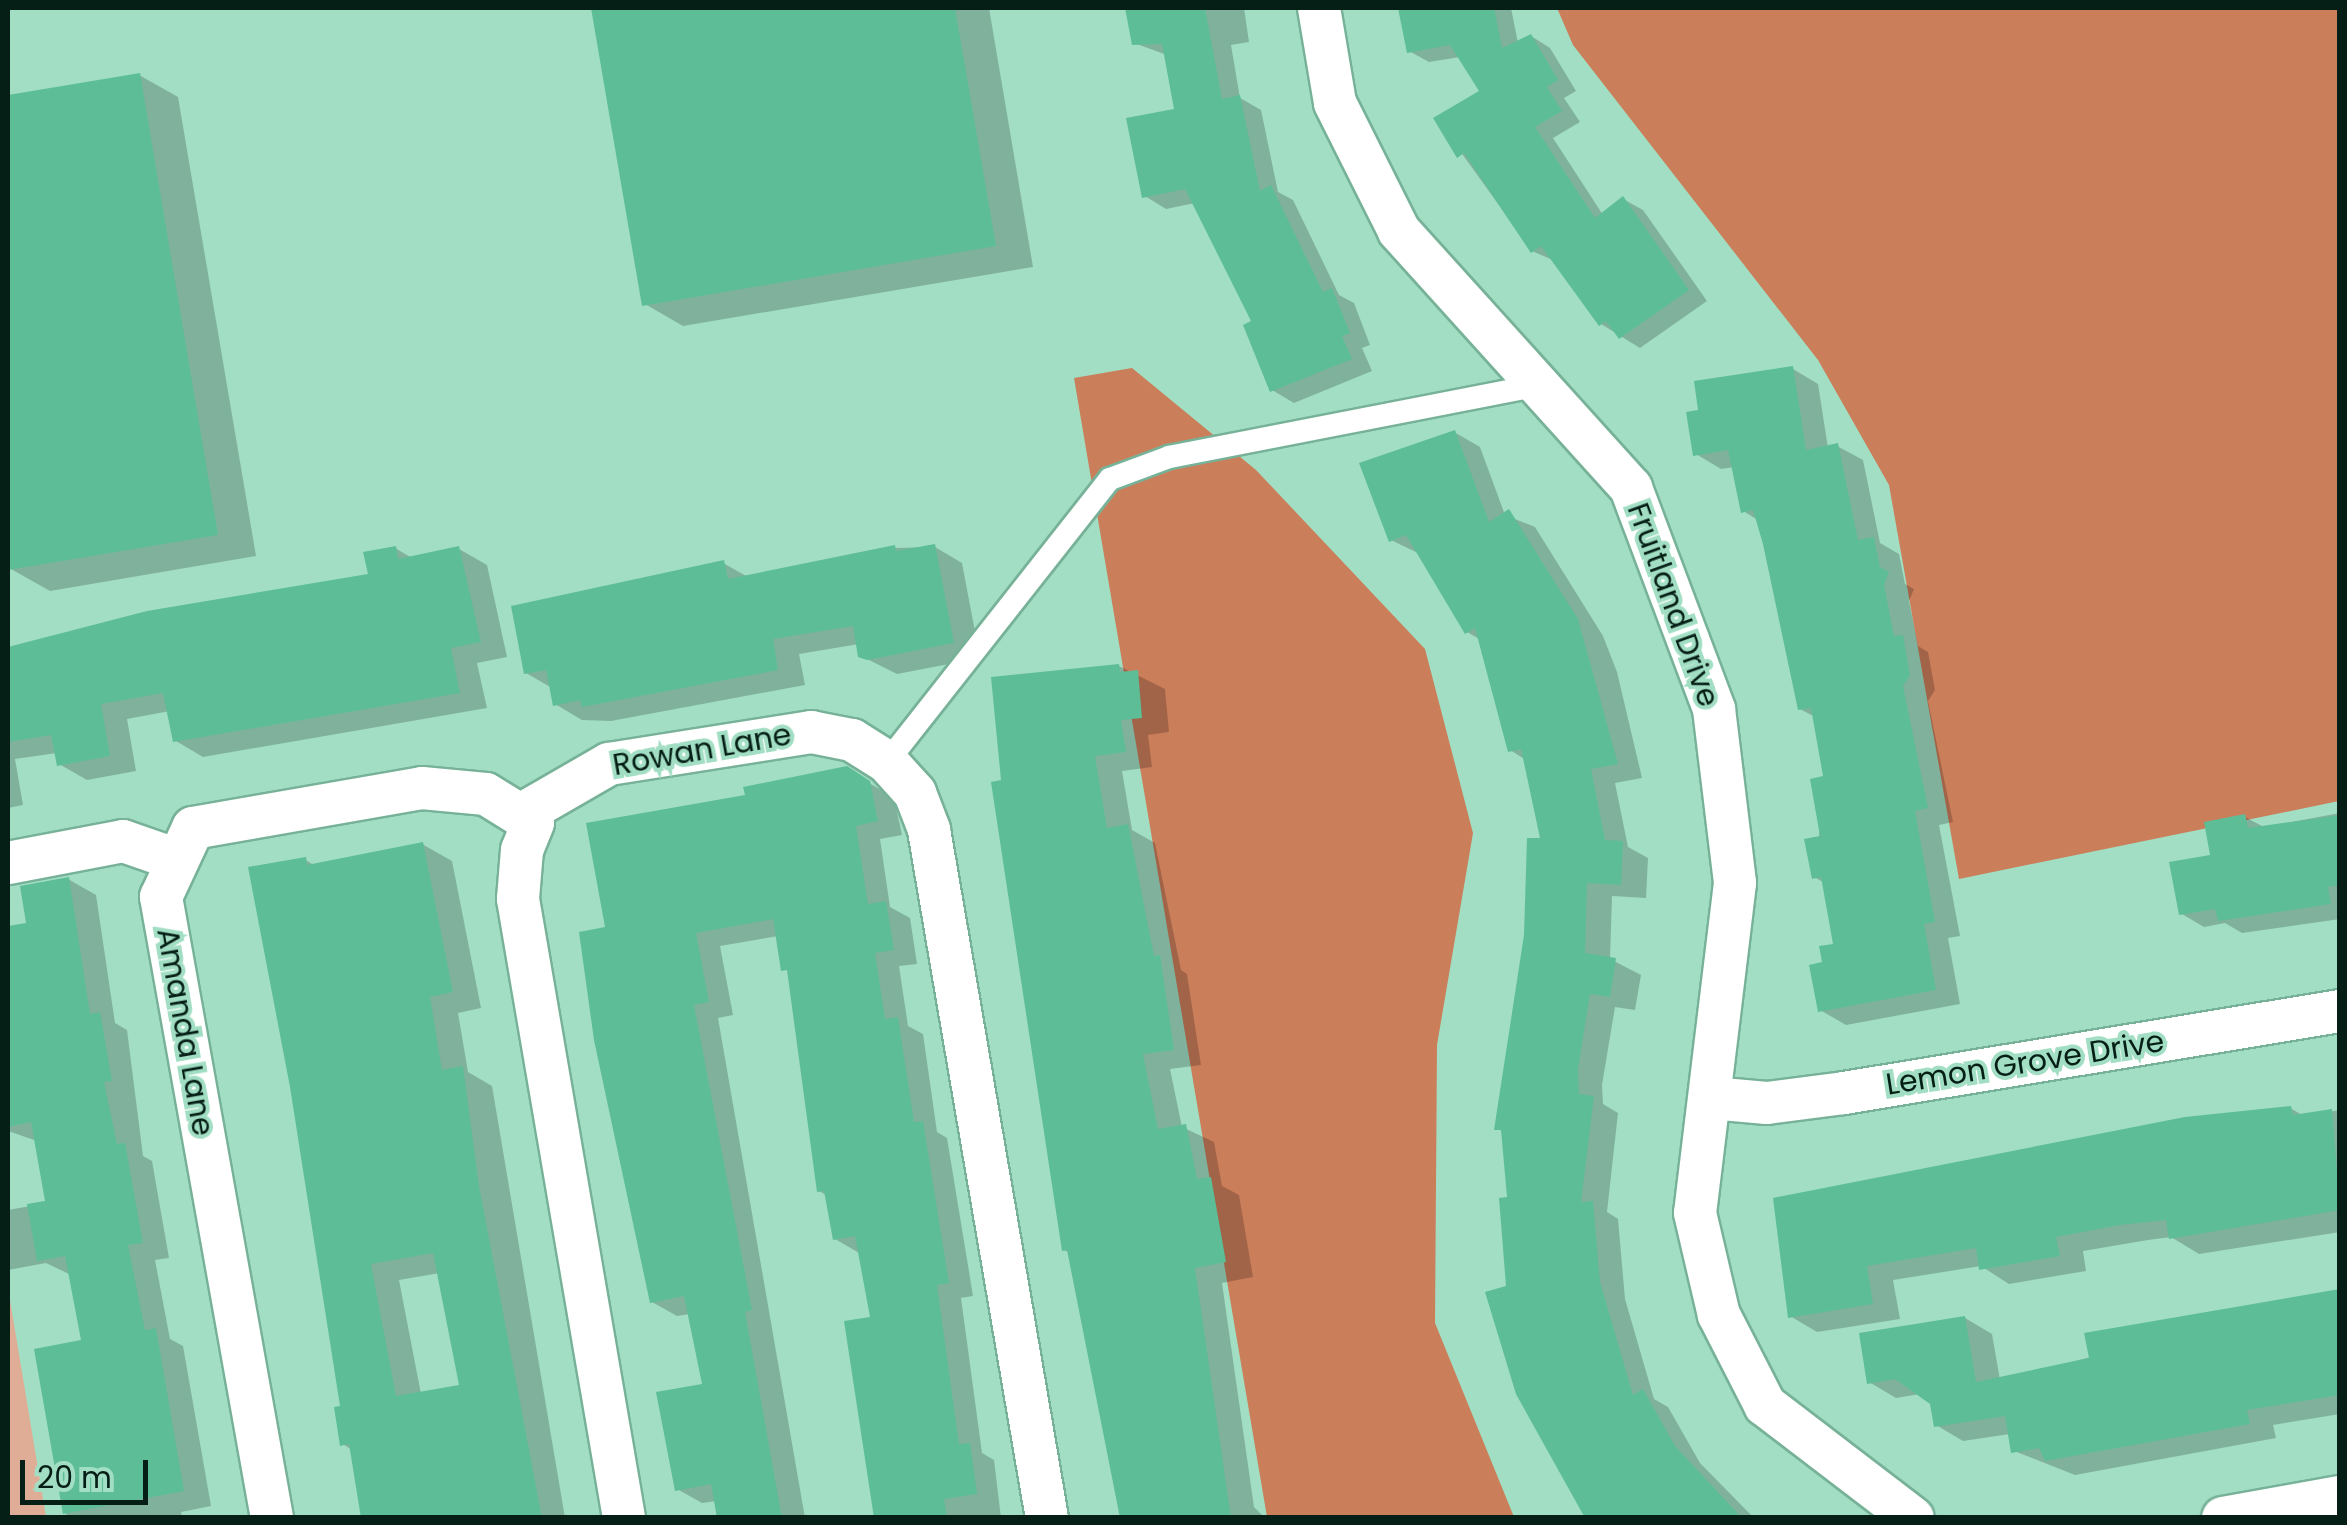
<!DOCTYPE html>
<html>
<head>
<meta charset="utf-8">
<style>
  body { margin:0 }
  #map { position:relative; width:2347px; height:1525px; overflow:hidden; background:#a1dec3; font-family:Poppins,sans-serif }
  div>[style] { position:absolute }
  [style*='--x'] { left:calc(var(--x)*1px); top:calc(var(--y)*1px); width:calc(var(--w)*1px); rotate:calc(var(--a)*1deg) }
  .green>* { inset:0; background:#dfad96 }
  .forest>* { inset:0; background:#cb7e5a }
  .shadow>* { inset:0; background:#0003 }
  .building>* { inset:0; background:#5dbd97 }
  .roads { filter:drop-shadow(2px 0 #77b298) drop-shadow(-2px 0 #77b298) drop-shadow(0 2px #77b298) drop-shadow(0 -2px #77b298) }
  .lane>* { height:22px; margin:-11px; padding:0 11px; transform-origin:11px; border-radius:11px; background:#fff }
  .street>* { height:42px; margin:-21px; padding:0 21px; transform-origin:21px; border-radius:21px; background:#fff }
  span { translate:-50% -50%; white-space:nowrap; text-align:center; line-height:1.15; -webkit-text-stroke:8px #a1dec3; paint-order:stroke }
  .street-label { font-size:30px; color:#061f16 }
  .frame { position:absolute; inset:0; border:10px solid #061f16; pointer-events:none }
  .scale { position:absolute; left:20px; top:1460px; width:128px; height:45px; box-sizing:border-box; border:5px solid #061f16; border-top:0; padding-left:12px; font-size:30px; line-height:35px; white-space:nowrap; color:#061f16; -webkit-text-stroke:8px #a1dec3; paint-order:stroke }
</style>
</head>
<body>
<div id="map">
  <div class="green">
    <i style="clip-path:polygon(8px 1288px,46px 1517px,8px 1517px)"></i>
  </div>
  <div class="forest">
    <i style="clip-path:polygon(1557px 8px,2339px 8px,2339px 801px,1959px 879px,1889px 485px,1818px 360px,1573px 45px)"></i>
    <i style="clip-path:polygon(1132px 368px,1256px 470px,1425px 649px,1473px 833px,1437px 1045px,1435px 1323px,1514px 1517px,1267px 1517px,1074px 378px)"></i>
  </div>
  <div class="shadow">
    <i style="clip-path:polygon(594px 8px,989px 8px,1033px 267px,683px 326px,645px 304px)"></i>
    <i style="clip-path:polygon(1129px 8px,1244px 8px,1249px 42px,1231px 45px,1240px 98px,1261px 110px,1278px 192px,1293px 200px,1339px 295px,1354px 303px,1370px 345px,1362px 348px,1372px 371px,1294px 403px,1272px 390px,1254px 323px,1195px 203px,1166px 209px,1145px 196px,1177px 111px,1167px 55px,1134px 43px)"></i>
    <i style="clip-path:polygon(1403px 8px,1511px 8px,1518px 43px,1531px 36px,1550px 48px,1576px 91px,1564px 98px,1580px 122px,1553px 138px,1603px 215px,1623px 199px,1643px 210px,1707px 301px,1640px 348px,1601px 324px,1555px 261px,1532px 251px,1437px 119px,1483px 92px,1460px 57px,1429px 62px,1409px 51px)"></i>
    <i style="clip-path:polygon(139px 75px,178px 97px,256px 556px,50px 591px,11px 569px,8px 546px,8px 97px)"></i>
    <i style="clip-path:polygon(1793px 369px,1818px 384px,1828px 448px,1837px 446px,1863px 460px,1880px 543px,1899px 554px,1905px 584px,1914px 589px,1909px 601px,1918px 646px,1928px 652px,1935px 690px,1928px 701px,1953px 822px,1939px 825px,1960px 936px,1948px 938px,1960px 1004px,1846px 1025px,1820px 1010px,1825px 964px,1836px 946px,1825px 883px,1814px 877px,1826px 778px,1815px 717px,1800px 709px,1758px 520px,1743px 511px,1734px 467px,1721px 469px,1696px 454px,1701px 412px)"></i>
    <i style="clip-path:polygon(1454px 432px,1480px 447px,1505px 515px,1535px 527px,1603px 636px,1617px 672px,1642px 778px,1615px 783px,1628px 847px,1648px 858px,1646px 898px,1612px 896px,1610px 959px,1641px 975px,1635px 1010px,1615px 1007px,1602px 1085px,1603px 1104px,1618px 1113px,1607px 1212px,1618px 1219px,1625px 1299px,1654px 1399px,1668px 1407px,1700px 1463px,1754px 1518px,1592px 1518px,1509px 1288px,1509px 1199px,1504px 1132px,1496px 1128px,1543px 841px,1526px 760px,1510px 750px,1481px 640px,1467px 632px,1420px 554px,1391px 540px)"></i>
    <i style="clip-path:polygon(935px 547px,962px 563px,980px 658px,897px 674px,861px 656px,859px 644px,799px 654px,805px 685px,611px 721px,582px 720px,555px 704px,552px 688px,526px 673px,723px 563px,748px 577px,895px 548px)"></i>
    <i style="clip-path:polygon(395px 548px,412px 558px,459px 549px,487px 565px,507px 657px,477px 663px,487px 708px,203px 757px,176px 741px,170px 711px,127px 719px,136px 771px,87px 780px,59px 764px,57px 753px,15px 759px,23px 805px,8px 808px,8px 650px,147px 614px,370px 576px)"></i>
    <i style="clip-path:polygon(1119px 666px,1165px 689px,1169px 732px,1148px 735px,1152px 767px,1122px 771px,1132px 830px,1155px 843px,1181px 970px,1187px 974px,1201px 1065px,1170px 1069px,1182px 1127px,1214px 1142px,1222px 1186px,1239px 1195px,1253px 1277px,1222px 1283px,1254px 1507px,1265px 1518px,1123px 1518px,1070px 1253px,1064px 1250px,1003px 782px)"></i>
    <i style="clip-path:polygon(846px 769px,894px 798px,902px 835px,880px 839px,890px 907px,910px 918px,917px 964px,899px 966px,908px 1026px,923px 1034px,937px 1132px,947px 1138px,973px 1296px,961px 1298px,982px 1453px,994px 1460px,1001px 1518px,878px 1518px,872px 1320px,861px 1254px,835px 1239px,828px 1196px,819px 1191px,790px 973px,778px 936px,720px 946px,733px 1015px,718px 1018px,805px 1518px,719px 1518px,716px 1501px,702px 1503px,677px 1489px,705px 1386px,690px 1314px,677px 1316px,652px 1302px,608px 929px,748px 797px)"></i>
    <i style="clip-path:polygon(2340px 813px,2340px 919px,2242px 933px,2225px 923px,2204px 927px,2182px 914px,2245px 817px,2264px 827px)"></i>
    <i style="clip-path:polygon(evenodd,422px 844px,452px 861px,481px 1008px,458px 1013px,468px 1072px,492px 1086px,565px 1518px,364px 1518px,352px 1450px,343px 1444px,306px 860px,315px 866px,422px 844px,440px 1273px,462px 1387px,421px 1394px,399px 1280px,440px 1273px)"></i>
    <i style="clip-path:polygon(68px 879px,96px 895px,115px 1023px,127px 1030px,143px 1156px,152px 1161px,169px 1258px,155px 1260px,170px 1339px,183px 1346px,211px 1506px,181px 1512px,182px 1518px,67px 1518px,37px 1351px,84px 1342px,71px 1275px,46px 1263px,8px 1270px,8px 1210px,48px 1203px,37px 1141px,8px 1131px,8px 928px,28px 926px)"></i>
    <i style="clip-path:polygon(2290px 1108px,2304px 1116px,2340px 1110px,2340px 1232px,2199px 1254px,2171px 1237px,2148px 1240px,2083px 1251px,2086px 1271px,2009px 1284px,1981px 1266px,1893px 1280px,1900px 1319px,1817px 1332px,1790px 1316px,1776px 1200px)"></i>
    <i style="clip-path:polygon(2340px 1294px,2340px 1414px,2273px 1425px,2276px 1438px,2075px 1475px,2014px 1451px,2010px 1434px,1963px 1441px,1936px 1425px,1932px 1402px,1920px 1394px,1896px 1398px,1869px 1382px,1965px 1318px,1992px 1334px,2000px 1380px)"></i>
  </div>
  <div class="building">
    <i style="clip-path:polygon(591px 8px,955px 8px,996px 246px,642px 306px)"></i>
    <i style="clip-path:polygon(1125px 8px,1205px 8px,1222px 99px,1240px 95px,1260px 191px,1271px 185px,1323px 292px,1332px 288px,1350px 333px,1342px 336px,1352px 359px,1270px 392px,1243px 325px,1251px 321px,1185px 189px,1142px 198px,1126px 118px,1174px 109px,1162px 44px,1132px 45px)"></i>
    <i style="clip-path:polygon(1398px 8px,1494px 8px,1502px 48px,1531px 34px,1558px 80px,1547px 87px,1562px 111px,1535px 127px,1595px 218px,1623px 196px,1689px 290px,1619px 339px,1606px 321px,1599px 326px,1541px 246px,1531px 253px,1464px 153px,1457px 158px,1433px 118px,1479px 91px,1450px 45px,1407px 53px)"></i>
    <i style="clip-path:polygon(140px 73px,218px 535px,8px 570px,8px 95px)"></i>
    <i style="clip-path:polygon(1793px 366px,1806px 450px,1838px 443px,1858px 540px,1874px 537px,1880px 567px,1889px 572px,1884px 585px,1894px 636px,1903px 635px,1910px 675px,1903px 686px,1928px 808px,1915px 811px,1935px 922px,1924px 924px,1936px 990px,1818px 1012px,1809px 965px,1822px 962px,1819px 946px,1833px 944px,1821px 877px,1812px 879px,1804px 839px,1820px 836px,1810px 779px,1823px 776px,1811px 708px,1798px 710px,1763px 544px,1753px 510px,1741px 513px,1728px 450px,1693px 456px,1686px 412px,1698px 410px,1694px 381px)"></i>
    <i style="clip-path:polygon(1455px 430px,1489px 522px,1509px 509px,1578px 619px,1618px 764px,1591px 769px,1605px 840px,1623px 841px,1621px 885px,1587px 883px,1585px 953px,1616px 958px,1610px 997px,1590px 994px,1578px 1069px,1579px 1094px,1594px 1096px,1581px 1202px,1593px 1201px,1600px 1282px,1633px 1395px,1643px 1389px,1675px 1446px,1742px 1518px,1585px 1518px,1516px 1394px,1485px 1292px,1506px 1286px,1499px 1198px,1507px 1197px,1501px 1130px,1494px 1130px,1524px 935px,1527px 838px,1540px 838px,1521px 749px,1508px 752px,1475px 628px,1465px 634px,1406px 535px,1389px 542px,1359px 463px)"></i>
    <i style="clip-path:polygon(935px 544px,954px 643px,867px 660px,858px 657px,853px 626px,773px 639px,778px 670px,582px 707px,580px 700px,553px 706px,546px 670px,524px 674px,511px 606px,724px 560px,728px 579px,895px 545px,896px 551px)"></i>
    <i style="clip-path:polygon(396px 546px,398px 559px,459px 546px,481px 642px,451px 648px,460px 693px,173px 742px,163px 693px,101px 704px,110px 756px,57px 766px,51px 735px,8px 742px,8px 647px,147px 611px,368px 574px,363px 552px)"></i>
    <i style="clip-path:polygon(1119px 664px,1120px 672px,1138px 670px,1142px 718px,1121px 720px,1126px 752px,1095px 756px,1107px 828px,1128px 824px,1154px 956px,1160px 955px,1174px 1050px,1143px 1054px,1158px 1129px,1186px 1124px,1197px 1179px,1211px 1177px,1226px 1262px,1195px 1268px,1231px 1518px,1120px 1518px,1067px 1250px,1062px 1251px,991px 782px,1001px 780px,991px 677px)"></i>
    <i style="clip-path:polygon(847px 766px,870px 781px,878px 821px,856px 826px,868px 904px,886px 901px,894px 950px,875px 953px,885px 1019px,898px 1017px,914px 1122px,923px 1121px,949px 1283px,937px 1285px,959px 1444px,970px 1443px,977px 1494px,944px 1499px,947px 1518px,874px 1518px,844px 1321px,870px 1317px,855px 1236px,833px 1240px,824px 1191px,817px 1192px,787px 970px,781px 971px,773px 919px,696px 933px,709px 1002px,694px 1005px,752px 1310px,745px 1312px,782px 1518px,717px 1518px,711px 1484px,675px 1491px,656px 1392px,702px 1384px,684px 1296px,650px 1303px,594px 1040px,579px 932px,605px 927px,586px 823px,745px 795px,743px 787px)"></i>
    <i style="clip-path:polygon(2245px 814px,2248px 828px,2340px 815px,2340px 885px,2328px 887px,2331px 904px,2218px 921px,2215px 909px,2179px 915px,2169px 862px,2210px 855px,2204px 822px)"></i>
    <i style="clip-path:polygon(evenodd,423px 842px,453px 992px,430px 997px,442px 1070px,463px 1066px,479px 1186px,542px 1518px,361px 1518px,349px 1444px,340px 1446px,334px 1407px,340px 1406px,290px 1087px,248px 867px,306px 857px,307px 865px,423px 842px,433px 1253px,459px 1385px,396px 1396px,371px 1264px,433px 1253px)"></i>
    <i style="clip-path:polygon(69px 877px,90px 1014px,100px 1012px,112px 1081px,104px 1082px,117px 1144px,125px 1143px,143px 1243px,128px 1245px,145px 1330px,156px 1328px,184px 1491px,63px 1514px,34px 1349px,81px 1340px,65px 1256px,37px 1261px,27px 1204px,45px 1201px,31px 1122px,8px 1127px,8px 926px,26px 923px,20px 886px)"></i>
    <i style="clip-path:polygon(2291px 1106px,2293px 1115px,2332px 1109px,2340px 1210px,2169px 1239px,2166px 1220px,2120px 1225px,2056px 1237px,2060px 1256px,1979px 1270px,1976px 1248px,1867px 1266px,1873px 1304px,1788px 1318px,1773px 1198px,2185px 1117px)"></i>
    <i style="clip-path:polygon(2340px 1289px,2340px 1395px,2247px 1410px,2250px 1424px,2045px 1461px,2039px 1448px,2011px 1453px,2005px 1416px,1934px 1427px,1930px 1404px,1895px 1379px,1867px 1384px,1859px 1333px,1965px 1316px,1976px 1382px,2089px 1358px,2084px 1333px)"></i>
  </div>
  <div class="roads">
    <div class="lane">
      <i style="--x:887;--y:762;--w:360;--a:-51.8"></i>
      <i style="--x:1110;--y:479;--w:63;--a:-20.4"></i>
      <i style="--x:1169;--y:457;--w:376;--a:-11"></i>
    </div>
    <div class="street">
      <i style="--x:1319;--y:8;--w:96;--a:80.4"></i>
      <i style="--x:1335;--y:103;--w:143;--a:63.4"></i>
      <i style="--x:1399;--y:231;--w:346;--a:47.9"></i>
      <i style="--x:1631;--y:488;--w:236;--a:69.4"></i>
      <i style="--x:1714;--y:709;--w:175;--a:83.1"></i>
      <i style="--x:1735;--y:883;--w:332;--a:96.9"></i>
      <i style="--x:1695;--y:1213;--w:105;--a:76.8"></i>
      <i style="--x:1719;--y:1315;--w:101;--a:62.9"></i>
      <i style="--x:1765;--y:1405;--w:186;--a:37.4"></i>
      <i style="--x:524;--y:813;--w:98;--a:-30"></i>
      <i style="--x:609;--y:764;--w:205;--a:-9"></i>
      <i style="--x:811;--y:732;--w:42;--a:11"></i>
      <i style="--x:852;--y:740;--w:41;--a:32.2"></i>
      <i style="--x:887;--y:762;--w:42;--a:47.9"></i>
      <i style="--x:915;--y:793;--w:40;--a:69"></i>
      <i style="--x:929;--y:830;--w:698;--a:80.27"></i>
      <i style="--x:8;--y:863;--w:117;--a:-10.8"></i>
      <i style="--x:123;--y:841;--w:58;--a:19.1"></i>
      <i style="--x:1711;--y:1098;--w:56;--a:5.1"></i>
      <i style="--x:1767;--y:1103;--w:78;--a:-7.4"></i>
      <i style="--x:1844;--y:1093;--w:503;--a:-9.39"></i>
      <i style="--x:272;--y:1518;--w:631;--a:-100.13"></i>
      <i style="--x:161;--y:897;--w:76;--a:-65.1"></i>
      <i style="--x:193;--y:828;--w:232;--a:-9.9"></i>
      <i style="--x:422;--y:788;--w:64;--a:5.4"></i>
      <i style="--x:486;--y:794;--w:55;--a:31.7"></i>
      <i style="--x:533;--y:823;--w:29;--a:112"></i>
      <i style="--x:522;--y:850;--w:49;--a:94.7"></i>
      <i style="--x:518;--y:899;--w:628;--a:80.28"></i>
      <i style="--x:2223;--y:1518;--w:119;--a:-10.2"></i>
    </div>
  </div>
  <div class="street-label">
    <span style="left:1673px;top:605px;rotate:70deg">Fruitland Drive</span>
    <span style="left:702px;top:750px;rotate:-10deg">Rowan Lane</span>
    <span style="left:185px;top:1032px;rotate:80deg">Amanda Lane</span>
    <span style="left:2025px;top:1063px;rotate:-9deg">Lemon Grove Drive</span>
  </div>
  <div class="frame"></div>
  <div class="scale">20 m</div>
</div>
</body>
</html>
